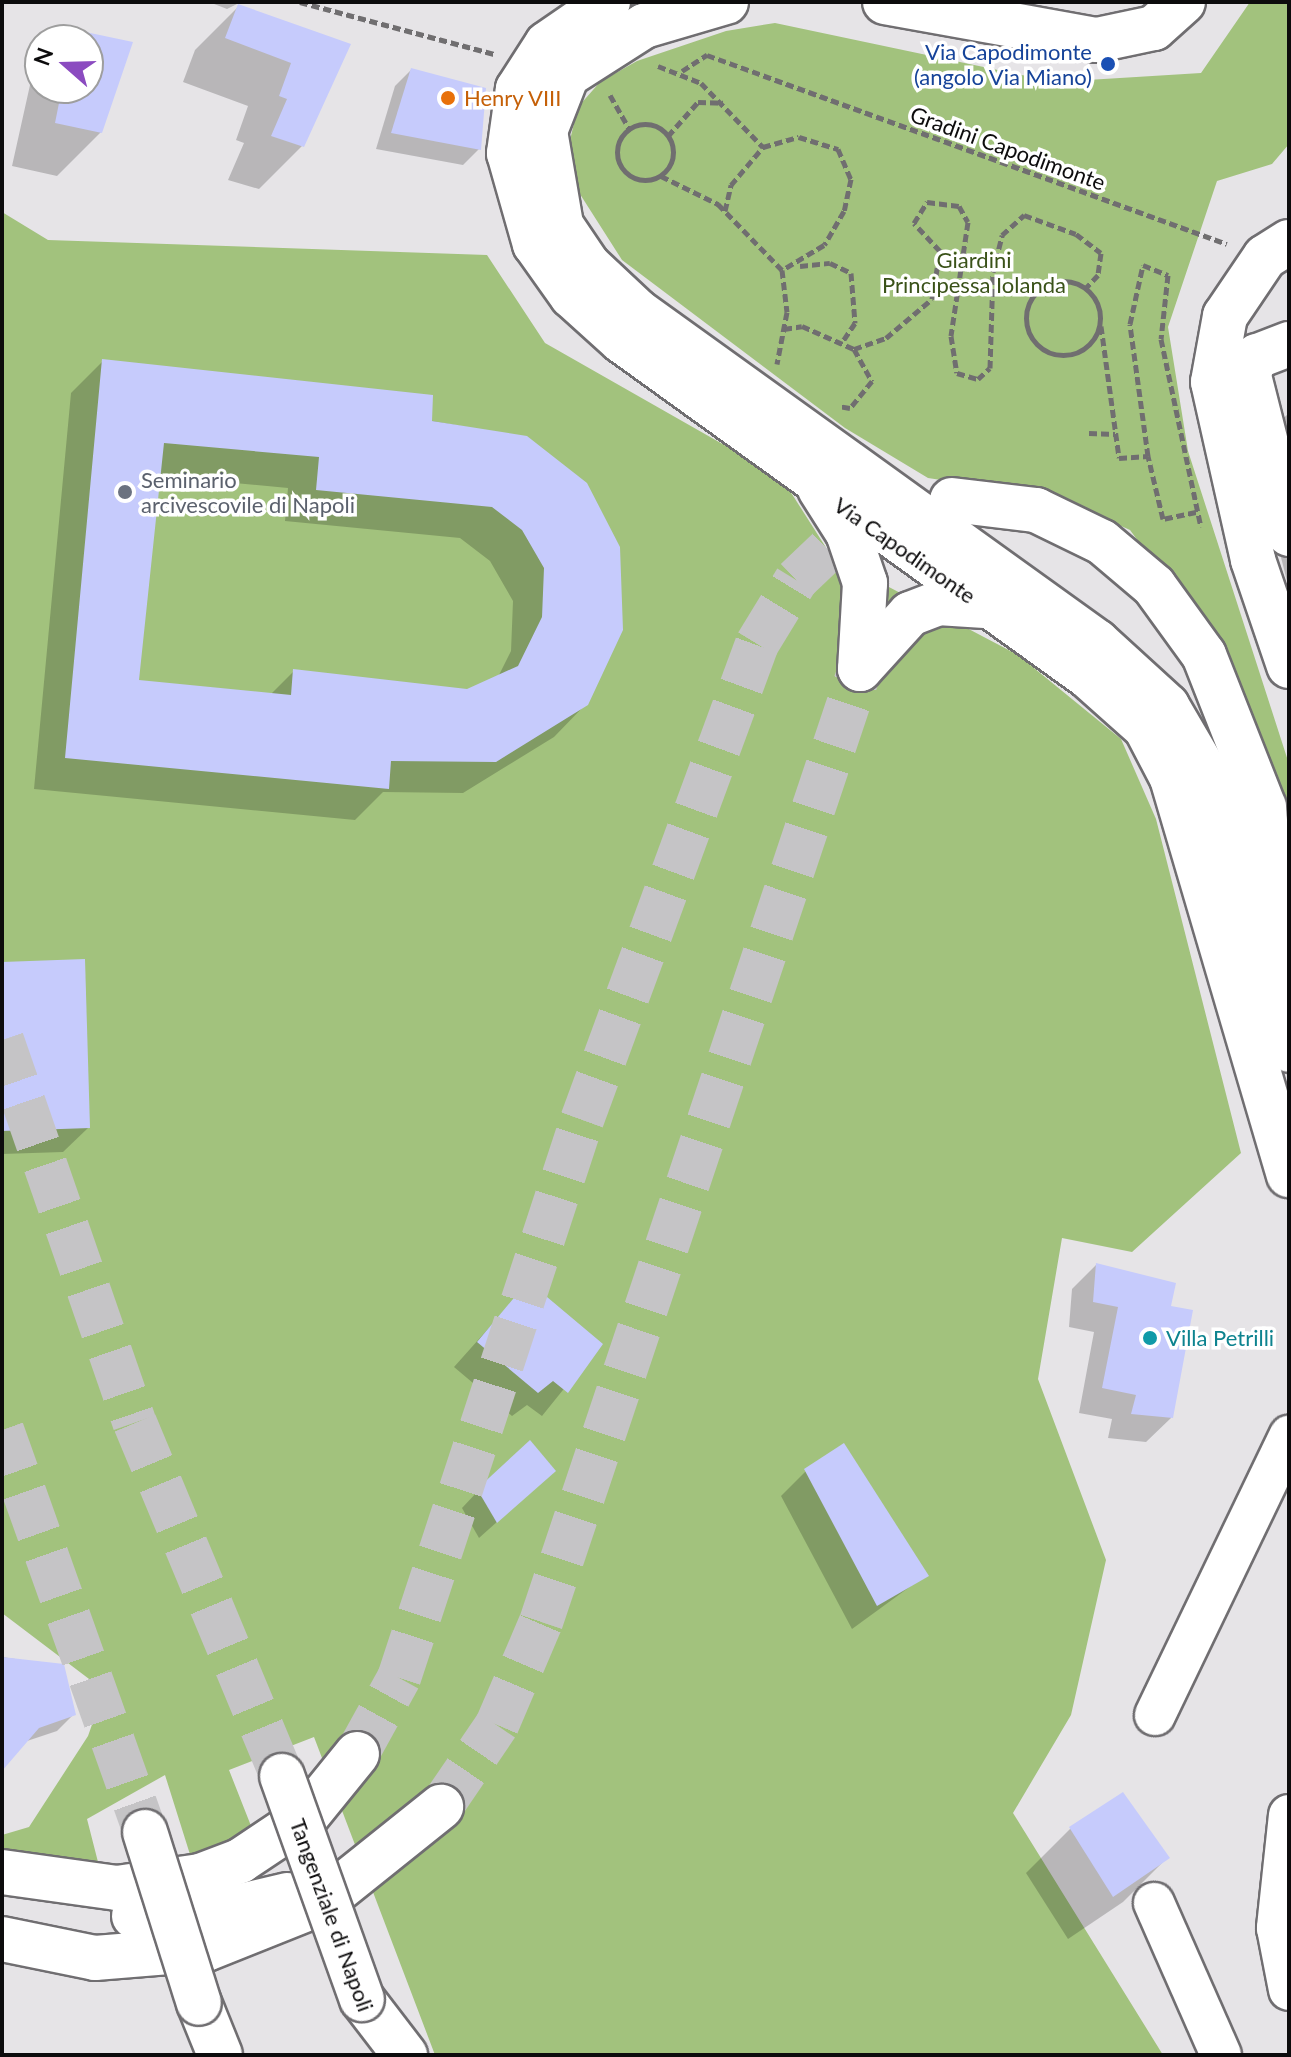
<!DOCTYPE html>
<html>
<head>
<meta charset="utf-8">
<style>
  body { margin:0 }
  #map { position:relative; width:1291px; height:2057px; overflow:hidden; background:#e6e4e7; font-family:Lato,sans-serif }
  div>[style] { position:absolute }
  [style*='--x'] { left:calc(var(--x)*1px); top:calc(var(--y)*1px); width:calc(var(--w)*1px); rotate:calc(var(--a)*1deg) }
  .green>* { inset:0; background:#a2c27d }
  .shadow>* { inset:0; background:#0003 }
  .building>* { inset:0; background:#c6cbfc }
  .motorway-tunnel>* { height:44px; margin-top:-22px; transform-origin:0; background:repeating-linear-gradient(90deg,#c5c4c6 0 44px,transparent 0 66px) }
  .path>* { height:5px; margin-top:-2.5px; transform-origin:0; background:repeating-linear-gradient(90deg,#706e70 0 8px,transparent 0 12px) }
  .path>.ring { margin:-2.5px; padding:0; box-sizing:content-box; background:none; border:5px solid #706e70; border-radius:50% }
  .roads { filter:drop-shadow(2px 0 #706e71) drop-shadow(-2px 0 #706e71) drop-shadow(0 2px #706e71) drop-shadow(0 -2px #706e71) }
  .minor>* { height:40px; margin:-20px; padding:0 20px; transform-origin:20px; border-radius:20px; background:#fff }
  .primary>* { height:44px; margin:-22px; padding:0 22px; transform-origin:22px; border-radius:22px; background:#fff }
  .motorway>* { height:44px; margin:-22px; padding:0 22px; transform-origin:22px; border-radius:22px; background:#fff }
  .bridges { filter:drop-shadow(2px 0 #706e71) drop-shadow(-2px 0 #706e71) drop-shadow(0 2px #706e71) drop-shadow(0 -2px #706e71) }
  .motorway-bridge>* { height:44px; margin:-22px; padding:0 22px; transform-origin:22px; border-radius:22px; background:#fff }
  .dots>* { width:22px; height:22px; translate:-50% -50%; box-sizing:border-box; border:4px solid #fff; border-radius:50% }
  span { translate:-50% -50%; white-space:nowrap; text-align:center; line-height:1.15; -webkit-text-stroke:7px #fff; paint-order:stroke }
  .transit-label { font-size:22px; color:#164399 }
  .right { translate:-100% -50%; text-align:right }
  .food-label { font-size:22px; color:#c56008 }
  .left { translate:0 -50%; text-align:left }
  .street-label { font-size:22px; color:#0d0c0d }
  .park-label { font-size:22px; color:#3a5219 }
  .worship-label { font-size:22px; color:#5b616d }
  .culture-label { font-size:22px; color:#0d838f }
  .frame { position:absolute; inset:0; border:4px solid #0d0c0d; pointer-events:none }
  .north { position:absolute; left:24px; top:24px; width:80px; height:80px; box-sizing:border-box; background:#fff; border:2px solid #9e9e9e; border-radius:50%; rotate:290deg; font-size:22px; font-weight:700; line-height:32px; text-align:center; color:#0d0c0d }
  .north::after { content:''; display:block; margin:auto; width:28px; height:36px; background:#8b4bc0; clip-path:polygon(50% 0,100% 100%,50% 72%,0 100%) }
</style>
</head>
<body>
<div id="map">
  <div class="green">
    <i style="clip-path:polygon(1250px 2px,1289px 2px,1289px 144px,1272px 164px,1217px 181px,1168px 327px,1188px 451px,1289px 764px,1289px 877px,1234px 672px,1130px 530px,1059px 498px,928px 478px,845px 428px,622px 260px,578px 191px,569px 144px,578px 107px,600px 82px,637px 61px,726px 31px,775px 23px,1055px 82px,1201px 73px)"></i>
    <i style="clip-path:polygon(2px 212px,48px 240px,487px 255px,545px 343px,733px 450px,790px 491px,832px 557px,1018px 655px,1121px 739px,1156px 819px,1241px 1153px,1132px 1252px,1062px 1238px,1038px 1379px,1106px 1560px,1071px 1715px,1013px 1813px,1163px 2055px,435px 2055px,314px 1737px,229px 1770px,255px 1836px,193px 1864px,165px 1775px,87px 1819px,98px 1862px,2px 1854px,2px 1835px,29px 1827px,88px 1736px,100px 1702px,97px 1685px,2px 1613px)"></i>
  </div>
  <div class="shadow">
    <i style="clip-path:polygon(209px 2px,241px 2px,227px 9px)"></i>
    <i style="clip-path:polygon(239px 6px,348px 45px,302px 146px,259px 189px,228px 180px,244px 143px,236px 140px,248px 106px,183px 82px,195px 50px)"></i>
    <i style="clip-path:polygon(76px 32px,130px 44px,101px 132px,57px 176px,12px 166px,32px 76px,40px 68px,40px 88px,88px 88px,88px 40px,68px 40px)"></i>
    <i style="clip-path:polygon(411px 70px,479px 149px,463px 165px,376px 149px,395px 86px)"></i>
    <i style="clip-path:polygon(evenodd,103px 361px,527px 438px,586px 704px,554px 737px,463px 793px,383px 792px,355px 820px,34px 789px,71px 393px,103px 361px,158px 476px,288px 488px,285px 521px,460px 538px,490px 561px,513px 601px,511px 651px,498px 677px,467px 691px,294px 671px,270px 695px,137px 682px,158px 476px)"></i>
    <i style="clip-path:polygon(1289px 413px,1289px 589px,1253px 447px)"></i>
    <i style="clip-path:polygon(2px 964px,88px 1128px,63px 1152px,2px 1154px)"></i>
    <i style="clip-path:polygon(1096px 1265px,1168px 1308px,1171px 1418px,1146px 1442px,1108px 1438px,1112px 1419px,1079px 1413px,1094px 1332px,1069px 1327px,1072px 1289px)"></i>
    <i style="clip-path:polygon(528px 1284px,600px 1344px,542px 1416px,527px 1405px,512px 1416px,454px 1367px)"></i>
    <i style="clip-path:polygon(806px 1471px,926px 1575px,852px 1629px,781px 1496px)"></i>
    <i style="clip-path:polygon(536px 1487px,479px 1538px,462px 1508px,478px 1491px)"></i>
    <i style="clip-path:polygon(2px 1657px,62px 1666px,74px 1714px,57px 1731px,24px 1742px,2px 1768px)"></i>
    <i style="clip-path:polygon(1123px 1795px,1167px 1858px,1123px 1902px,1068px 1939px,1026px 1873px,1070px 1829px)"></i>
  </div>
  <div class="building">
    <i style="clip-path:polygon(238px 4px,351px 44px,304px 147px,271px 136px,287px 99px,279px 96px,291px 63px,225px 38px)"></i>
    <i style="clip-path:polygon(76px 30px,133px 42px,102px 133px,55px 123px,62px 88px,88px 88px,88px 40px,73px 40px)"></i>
    <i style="clip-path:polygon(411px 68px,486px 88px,481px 150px,391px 133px)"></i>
    <i style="clip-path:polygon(evenodd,102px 359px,433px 395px,432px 421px,527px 436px,587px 483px,620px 547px,623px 630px,588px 705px,496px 762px,391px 761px,389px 789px,65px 758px,102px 359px,164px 443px,319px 457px,316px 490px,492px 507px,522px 530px,544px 568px,542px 617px,518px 666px,467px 689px,293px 669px,291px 695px,139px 680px,164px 443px)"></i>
    <i style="clip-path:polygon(85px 959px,90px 1128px,2px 1131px,2px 962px)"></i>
    <i style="clip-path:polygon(1096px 1263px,1176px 1283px,1171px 1306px,1193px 1310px,1173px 1418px,1131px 1414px,1136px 1395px,1102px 1388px,1118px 1307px,1093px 1302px)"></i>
    <i style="clip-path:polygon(528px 1281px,603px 1344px,568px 1393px,553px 1381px,538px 1393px,477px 1342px)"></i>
    <i style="clip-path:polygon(530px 1440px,556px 1471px,497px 1523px,477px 1489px)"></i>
    <i style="clip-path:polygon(844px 1443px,929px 1576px,877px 1606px,804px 1469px)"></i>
    <i style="clip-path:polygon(2px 1657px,64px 1664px,76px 1715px,39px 1728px,2px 1771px)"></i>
    <i style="clip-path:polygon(1123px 1792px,1170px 1858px,1113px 1897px,1069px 1827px)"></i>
  </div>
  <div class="motorway-tunnel">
    <i style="--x:2;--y:1040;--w:405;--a:70.9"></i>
    <i style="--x:135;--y:1423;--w:382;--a:67.4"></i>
    <i style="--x:2;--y:1430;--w:427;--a:70.4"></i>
    <i style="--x:357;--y:1754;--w:87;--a:-61.1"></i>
    <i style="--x:399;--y:1678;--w:587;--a:-71.84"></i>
    <i style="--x:582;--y:1120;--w:507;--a:-69.81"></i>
    <i style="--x:757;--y:644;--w:75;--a:-58.6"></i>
    <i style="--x:796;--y:580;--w:54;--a:-43.5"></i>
    <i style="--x:835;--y:543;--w:52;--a:-31"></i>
    <i style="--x:441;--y:1807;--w:99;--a:-55.7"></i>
    <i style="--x:497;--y:1725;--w:112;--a:-66.9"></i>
    <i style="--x:541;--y:1622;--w:1005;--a:-71.49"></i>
  </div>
  <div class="path">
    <i style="--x:300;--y:2;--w:201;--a:15"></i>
    <i style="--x:658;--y:66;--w:46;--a:21.6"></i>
    <i style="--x:701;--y:83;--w:89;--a:45.9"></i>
    <i style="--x:682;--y:71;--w:30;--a:-33"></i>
    <i style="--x:707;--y:55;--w:553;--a:19.97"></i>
    <i style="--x:610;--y:95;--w:40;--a:60.3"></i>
    <i class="ring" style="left:617px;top:124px;width:51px;height:51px"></i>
    <i style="--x:668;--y:136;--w:45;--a:-48.6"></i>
    <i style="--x:698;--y:102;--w:25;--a:2"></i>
    <i style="--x:661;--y:176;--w:64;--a:26.2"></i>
    <i style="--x:718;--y:204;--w:92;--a:45.9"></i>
    <i style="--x:782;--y:270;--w:42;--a:83.2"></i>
    <i style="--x:787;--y:312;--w:53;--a:100.9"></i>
    <i style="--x:725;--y:211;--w:27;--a:-77"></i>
    <i style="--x:731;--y:185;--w:50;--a:-49.9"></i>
    <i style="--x:763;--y:147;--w:37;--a:-16"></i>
    <i style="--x:799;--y:137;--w:41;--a:17.1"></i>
    <i style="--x:838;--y:149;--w:33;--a:67"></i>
    <i style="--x:851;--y:179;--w:33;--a:102"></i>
    <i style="--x:844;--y:211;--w:39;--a:120"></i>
    <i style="--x:824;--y:245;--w:49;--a:149.2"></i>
    <i style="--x:800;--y:266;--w:30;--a:-6"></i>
    <i style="--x:830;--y:263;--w:23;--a:25"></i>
    <i style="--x:851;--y:273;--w:50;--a:85.4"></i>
    <i style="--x:855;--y:323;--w:23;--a:124"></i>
    <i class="ring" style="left:1026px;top:281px;width:69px;height:69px"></i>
    <i style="--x:1101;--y:326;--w:133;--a:82.2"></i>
    <i style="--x:1119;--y:458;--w:29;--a:-4"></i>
    <i style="--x:784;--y:329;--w:18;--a:-9"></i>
    <i style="--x:802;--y:326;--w:57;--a:23.9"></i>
    <i style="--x:854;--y:349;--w:37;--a:61"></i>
    <i style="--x:872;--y:381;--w:35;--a:129"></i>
    <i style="--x:850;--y:408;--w:11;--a:-170"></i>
    <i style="--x:854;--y:349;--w:34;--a:-19"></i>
    <i style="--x:886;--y:338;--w:60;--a:-40.3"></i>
    <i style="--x:932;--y:299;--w:49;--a:-80.5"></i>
    <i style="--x:940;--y:251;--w:38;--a:-133"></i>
    <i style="--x:914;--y:223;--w:25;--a:-58"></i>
    <i style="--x:927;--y:202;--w:32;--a:7"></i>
    <i style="--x:959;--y:206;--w:18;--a:61"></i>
    <i style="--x:968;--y:222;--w:115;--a:98.5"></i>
    <i style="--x:951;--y:336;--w:37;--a:81"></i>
    <i style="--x:957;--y:373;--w:22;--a:16"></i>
    <i style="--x:978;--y:379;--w:16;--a:-43"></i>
    <i style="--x:990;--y:368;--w:96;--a:-88.2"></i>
    <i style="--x:993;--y:272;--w:38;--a:-76"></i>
    <i style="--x:1002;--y:235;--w:30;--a:-42"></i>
    <i style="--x:1024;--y:215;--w:55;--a:20.1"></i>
    <i style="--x:1076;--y:234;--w:31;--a:37"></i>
    <i style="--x:1101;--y:253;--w:22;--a:98"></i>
    <i style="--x:1098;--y:275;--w:18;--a:133"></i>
    <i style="--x:1089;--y:433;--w:26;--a:2"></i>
    <i style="--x:1196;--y:512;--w:34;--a:168"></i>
    <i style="--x:1163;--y:519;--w:65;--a:-103.4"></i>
    <i style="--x:1148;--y:456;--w:133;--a:-97.8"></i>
    <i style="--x:1130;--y:324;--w:60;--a:-77.6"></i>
    <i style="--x:1143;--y:265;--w:27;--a:22"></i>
    <i style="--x:1168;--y:275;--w:64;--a:96.2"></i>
    <i style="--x:1161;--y:339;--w:192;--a:78"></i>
  </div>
  <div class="roads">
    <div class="minor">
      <i style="--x:1155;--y:1715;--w:310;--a:-64.3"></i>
      <i style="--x:1289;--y:1815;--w:114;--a:96.1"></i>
      <i style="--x:1277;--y:1928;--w:63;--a:79"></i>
      <i style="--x:1154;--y:1903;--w:166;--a:66.2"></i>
    </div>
    <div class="primary">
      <i style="--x:608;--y:2;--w:74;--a:145.5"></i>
      <i style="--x:547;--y:44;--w:54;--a:122.8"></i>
      <i style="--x:518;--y:89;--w:65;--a:98"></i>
      <i style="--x:509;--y:153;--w:95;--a:74.1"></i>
      <i style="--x:535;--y:244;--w:64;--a:54.6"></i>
      <i style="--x:572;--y:296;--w:67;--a:42"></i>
      <i style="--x:622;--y:341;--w:575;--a:35.73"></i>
      <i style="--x:1089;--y:677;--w:76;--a:41.8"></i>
      <i style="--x:1146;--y:728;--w:56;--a:62.5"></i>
      <i style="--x:1172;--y:778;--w:414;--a:73.6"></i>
      <i style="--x:726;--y:2;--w:85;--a:163.7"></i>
      <i style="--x:644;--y:26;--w:91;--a:147.5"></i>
      <i style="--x:567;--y:75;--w:60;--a:111.4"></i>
      <i style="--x:545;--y:131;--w:95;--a:80.3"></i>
      <i style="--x:561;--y:225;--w:48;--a:56"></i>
      <i style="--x:588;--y:265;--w:67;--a:43.2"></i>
      <i style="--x:637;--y:311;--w:567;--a:35.74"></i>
      <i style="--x:1097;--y:642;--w:95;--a:42.4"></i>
      <i style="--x:1167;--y:706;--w:95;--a:59.7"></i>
      <i style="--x:1215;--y:788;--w:272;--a:74.2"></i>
      <i style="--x:885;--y:2;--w:215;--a:10.2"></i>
      <i style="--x:1097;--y:40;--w:58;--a:-11.9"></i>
      <i style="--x:1154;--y:28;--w:39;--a:-42"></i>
      <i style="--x:1289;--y:242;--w:28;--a:148"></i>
      <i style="--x:1265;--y:257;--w:71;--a:124.1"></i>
      <i style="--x:1225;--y:316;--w:67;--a:100.3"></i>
      <i style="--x:1213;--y:382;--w:182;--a:77.3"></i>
      <i style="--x:1253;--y:560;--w:112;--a:71.2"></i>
      <i style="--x:1289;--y:344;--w:34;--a:159"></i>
      <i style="--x:1257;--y:356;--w:18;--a:119"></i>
      <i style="--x:1248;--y:372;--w:167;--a:75.8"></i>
    </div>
    <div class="motorway">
      <i style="--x:820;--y:489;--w:52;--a:57.5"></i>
      <i style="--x:848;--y:533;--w:53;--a:71.2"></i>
      <i style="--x:865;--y:583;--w:86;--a:93.3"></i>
      <i style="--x:952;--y:500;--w:85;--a:6.8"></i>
      <i style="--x:1036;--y:510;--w:73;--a:25.9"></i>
      <i style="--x:1102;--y:542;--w:68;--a:40.2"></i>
      <i style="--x:1154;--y:586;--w:85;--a:54.1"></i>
      <i style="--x:1204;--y:655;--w:163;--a:68.5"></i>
      <i style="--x:1264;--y:807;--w:191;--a:85.8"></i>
      <i style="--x:860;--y:669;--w:74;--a:-47.7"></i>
      <i style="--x:910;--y:614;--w:30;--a:-21"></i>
      <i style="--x:938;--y:603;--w:47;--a:3.7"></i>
      <i style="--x:2;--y:1872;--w:116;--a:7.9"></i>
      <i style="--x:117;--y:1888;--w:84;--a:-8.2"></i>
      <i style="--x:200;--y:1876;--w:43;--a:-20.6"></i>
      <i style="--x:240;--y:1861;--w:79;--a:-33.7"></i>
      <i style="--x:306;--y:1817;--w:81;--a:-51"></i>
      <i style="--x:134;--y:1916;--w:78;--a:-2.2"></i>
      <i style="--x:212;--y:1913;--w:77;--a:-13.5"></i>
      <i style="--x:2;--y:1939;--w:95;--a:11.5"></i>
      <i style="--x:95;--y:1958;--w:111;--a:-4.6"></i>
      <i style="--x:206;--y:1949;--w:124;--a:-21.8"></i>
      <i style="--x:321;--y:1903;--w:154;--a:-38.7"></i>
      <i style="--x:362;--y:1999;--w:71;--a:52.5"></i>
      <i style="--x:199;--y:2003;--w:56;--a:68"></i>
    </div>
  </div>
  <div class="bridges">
    <div class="motorway-bridge">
      <i style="--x:282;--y:1776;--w:237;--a:70.3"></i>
      <i style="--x:145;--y:1832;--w:179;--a:72.5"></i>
    </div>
  </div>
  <div class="dots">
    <i style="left:1108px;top:64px;background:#1a4fb4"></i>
    <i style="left:448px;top:98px;background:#e8710a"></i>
    <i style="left:125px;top:492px;background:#6b7280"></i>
    <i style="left:1150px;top:1338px;background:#0f9aa8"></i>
  </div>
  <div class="transit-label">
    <span class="right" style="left:1092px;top:64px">Via Capodimonte<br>(angolo Via Miano)</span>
  </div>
  <div class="food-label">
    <span class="left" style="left:464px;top:98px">Henry VIII</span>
  </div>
  <div class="street-label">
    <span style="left:1008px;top:148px;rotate:20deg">Gradini Capodimonte</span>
    <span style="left:905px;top:550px;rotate:35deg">Via Capodimonte</span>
    <span style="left:332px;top:1915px;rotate:70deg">Tangenziale di Napoli</span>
  </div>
  <div class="park-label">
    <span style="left:974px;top:272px">Giardini<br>Principessa Iolanda</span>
  </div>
  <div class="worship-label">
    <span class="left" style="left:141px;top:492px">Seminario<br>arcivescovile di Napoli</span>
  </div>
  <div class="culture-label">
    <span class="left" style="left:1166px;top:1338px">Villa Petrilli</span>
  </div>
  <div class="frame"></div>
  <div class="north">N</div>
</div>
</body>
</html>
